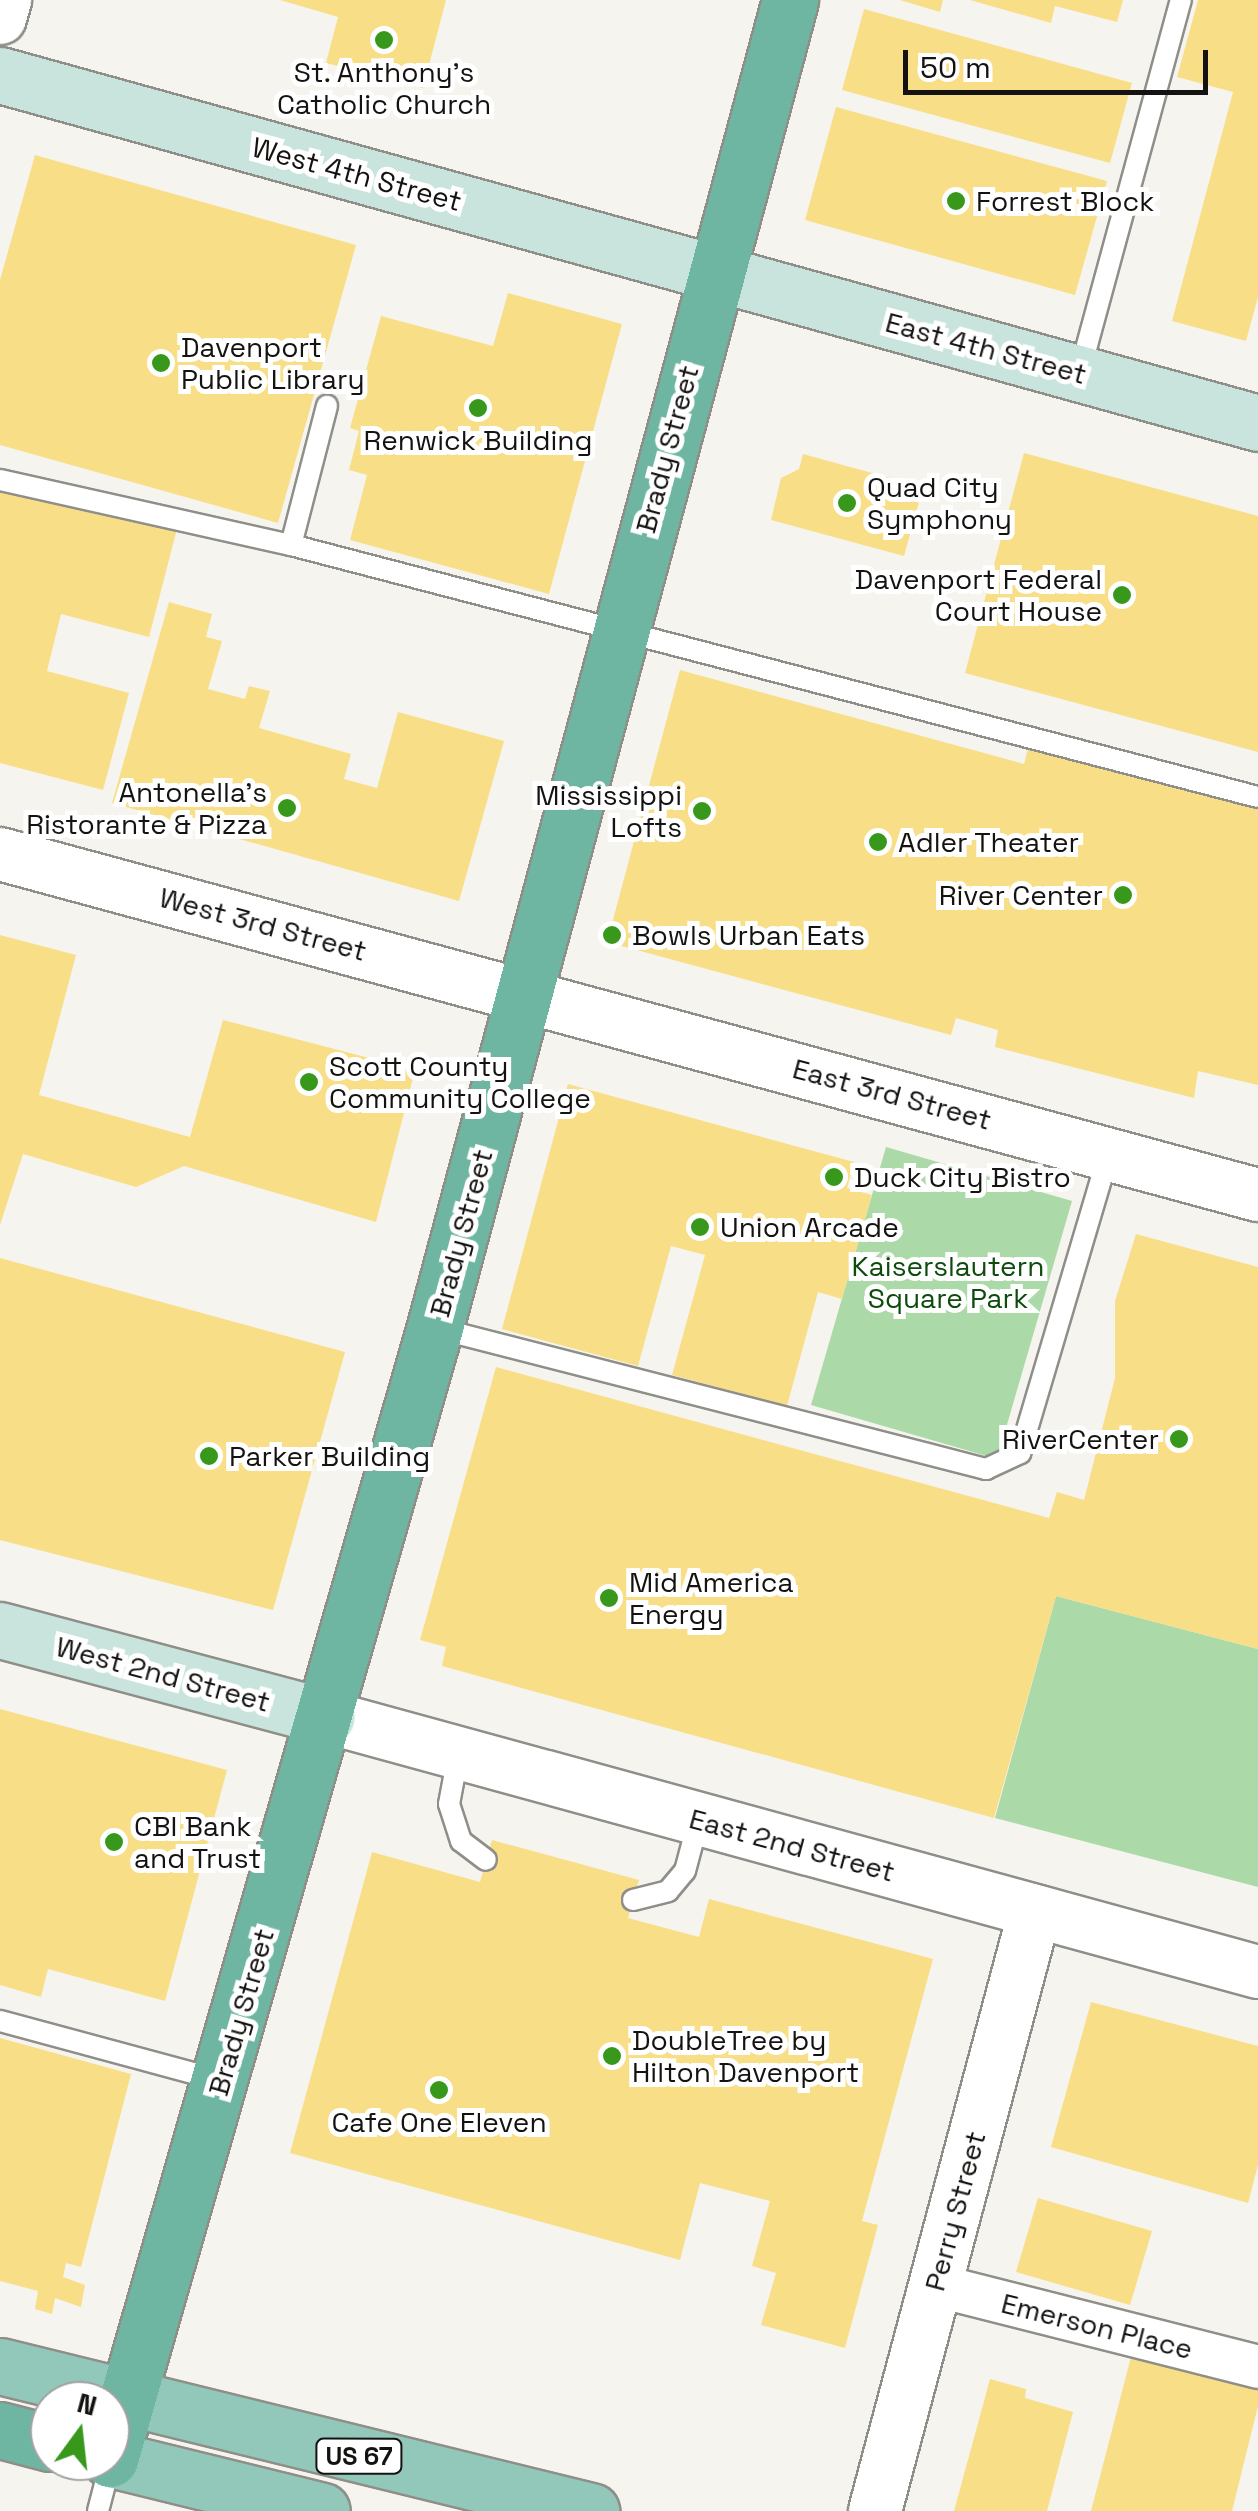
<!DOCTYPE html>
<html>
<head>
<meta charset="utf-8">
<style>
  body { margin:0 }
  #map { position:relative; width:1258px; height:2511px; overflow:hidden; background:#f6f4ef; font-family:"Space Grotesk",sans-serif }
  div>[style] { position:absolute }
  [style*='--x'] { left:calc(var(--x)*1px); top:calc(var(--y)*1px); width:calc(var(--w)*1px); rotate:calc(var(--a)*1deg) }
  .green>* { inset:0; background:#abdaa8 }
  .building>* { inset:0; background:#f9de88 }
  .roads { filter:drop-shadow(2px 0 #8f8e89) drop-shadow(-2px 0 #8f8e89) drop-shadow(0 2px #8f8e89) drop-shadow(0 -2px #8f8e89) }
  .service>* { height:20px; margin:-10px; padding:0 10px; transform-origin:10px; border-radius:10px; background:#fff }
  .minor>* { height:42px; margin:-21px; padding:0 21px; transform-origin:21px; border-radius:21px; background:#fff }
  .tertiary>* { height:52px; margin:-26px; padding:0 26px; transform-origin:26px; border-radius:26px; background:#fff }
  .secondary>* { height:55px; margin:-27.5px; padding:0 27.5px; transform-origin:27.5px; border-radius:27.5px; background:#c8e4dc }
  .primary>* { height:55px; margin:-27.5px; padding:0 27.5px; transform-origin:27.5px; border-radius:27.5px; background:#92c8b9 }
  .trunk>* { height:55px; margin:-27.5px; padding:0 27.5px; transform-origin:27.5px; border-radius:27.5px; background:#6eb6a2 }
  .dots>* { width:28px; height:28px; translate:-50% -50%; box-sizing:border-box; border:5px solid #fff; border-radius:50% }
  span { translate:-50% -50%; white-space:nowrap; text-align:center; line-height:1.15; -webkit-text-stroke:10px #fff; paint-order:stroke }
  .shield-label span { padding:2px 8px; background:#fff; border:2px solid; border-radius:8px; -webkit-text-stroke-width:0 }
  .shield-label { font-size:25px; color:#141311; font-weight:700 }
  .poi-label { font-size:28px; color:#141311 }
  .left { translate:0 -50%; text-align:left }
  .right { translate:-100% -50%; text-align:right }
  .street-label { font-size:28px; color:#141311 }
  .park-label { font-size:28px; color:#0d4c0d }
  .north { position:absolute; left:30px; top:2381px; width:100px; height:100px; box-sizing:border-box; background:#fff; border:2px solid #a1a1a0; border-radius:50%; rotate:15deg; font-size:28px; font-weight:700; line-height:40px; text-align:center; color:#141311 }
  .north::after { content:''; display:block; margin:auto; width:35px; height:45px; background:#37981c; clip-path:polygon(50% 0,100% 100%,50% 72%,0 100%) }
  .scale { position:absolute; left:903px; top:50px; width:305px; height:45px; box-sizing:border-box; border:5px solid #141311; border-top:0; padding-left:12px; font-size:30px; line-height:35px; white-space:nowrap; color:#141311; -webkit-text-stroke:8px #fff; paint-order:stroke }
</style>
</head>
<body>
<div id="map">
  <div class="green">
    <i style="clip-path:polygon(886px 1147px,1072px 1201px,997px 1459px,811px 1405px)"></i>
    <i style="clip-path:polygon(1056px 1596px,1258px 1649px,1258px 1887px,995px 1818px)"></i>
  </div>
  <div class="building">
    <i style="clip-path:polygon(280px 0,446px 0,423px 88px,326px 63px,338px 17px)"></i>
    <i style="clip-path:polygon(900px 0,943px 0,940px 12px)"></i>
    <i style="clip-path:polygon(970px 0,1123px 0,1117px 22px,1055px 6px,1051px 23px)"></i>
    <i style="clip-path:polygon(1198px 0,1258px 0,1258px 297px,1246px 341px,1172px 321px,1233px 92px,1177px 77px)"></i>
    <i style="clip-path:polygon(864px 9px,1132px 83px,1110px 163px,842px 90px)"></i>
    <i style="clip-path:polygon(836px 107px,1107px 181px,1075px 295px,805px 220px)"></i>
    <i style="clip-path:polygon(35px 155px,356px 245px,278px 523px,0 445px,0 280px)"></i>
    <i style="clip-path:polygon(508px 293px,622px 324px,549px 594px,350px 540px,367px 475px,349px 470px,359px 431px,350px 428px,381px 316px,493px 346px)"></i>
    <i style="clip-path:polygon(1024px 453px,1258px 516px,1258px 752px,965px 673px)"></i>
    <i style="clip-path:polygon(803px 454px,923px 487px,904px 556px,771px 520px,781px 478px,799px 469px)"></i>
    <i style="clip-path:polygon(0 482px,177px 529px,149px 637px,61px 614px,47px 671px,129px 693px,103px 790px,0 763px)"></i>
    <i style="clip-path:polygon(169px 602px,212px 614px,206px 637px,222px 641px,208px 689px,245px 699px,249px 686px,270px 691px,259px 728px,351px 754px,344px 779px,377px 788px,398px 712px,504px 741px,459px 901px,112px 803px)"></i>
    <i style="clip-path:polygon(680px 670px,1024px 764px,1029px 745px,1258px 807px,1258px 1085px,1198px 1071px,1194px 1098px,995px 1047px,998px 1030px,956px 1018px,951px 1035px,607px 942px)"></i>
    <i style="clip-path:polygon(0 935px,76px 955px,39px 1095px,190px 1137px,223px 1020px,415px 1070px,376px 1222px,184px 1166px,136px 1187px,23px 1154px,0 1225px)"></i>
    <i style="clip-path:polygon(568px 1084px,854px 1162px,847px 1188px,872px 1195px,842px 1299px,818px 1292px,787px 1406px,672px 1375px,705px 1255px,671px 1246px,638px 1366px,502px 1329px)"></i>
    <i style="clip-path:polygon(1136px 1234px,1258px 1267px,1258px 1649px,1056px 1596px,994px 1818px,442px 1666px,446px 1647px,420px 1640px,496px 1367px,1049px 1518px,1057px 1492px,1084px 1500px,1115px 1378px,1115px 1301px)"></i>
    <i style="clip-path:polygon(0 1258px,345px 1352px,273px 1610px,0 1540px)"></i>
    <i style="clip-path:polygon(0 1709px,227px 1770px,165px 2001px,48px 1969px,41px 1997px,0 1985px)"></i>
    <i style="clip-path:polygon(492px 1840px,639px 1880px,628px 1918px,699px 1937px,709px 1899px,933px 1959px,862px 2221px,878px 2225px,845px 2348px,761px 2325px,776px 2273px,752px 2266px,770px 2201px,700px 2183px,680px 2260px,290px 2153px,372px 1852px,480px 1882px)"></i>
    <i style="clip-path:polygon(1091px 2002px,1258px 2046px,1258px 2165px,1248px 2203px,1051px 2147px)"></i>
    <i style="clip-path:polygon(0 2038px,131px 2074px,81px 2267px,66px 2263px,63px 2277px,85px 2285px,81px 2307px,55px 2298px,52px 2314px,35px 2309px,38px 2291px,0 2281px)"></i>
    <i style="clip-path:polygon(1038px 2198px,1152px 2231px,1130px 2305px,1016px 2272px)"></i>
    <i style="clip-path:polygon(1132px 2353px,1258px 2376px,1258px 2406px,1232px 2511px,1091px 2511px)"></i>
    <i style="clip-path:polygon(990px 2379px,1026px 2389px,1025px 2398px,1073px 2412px,1047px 2511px,954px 2511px)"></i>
  </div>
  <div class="roads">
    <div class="service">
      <i style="--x:1080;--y:371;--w:385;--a:-74.8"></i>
      <i style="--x:0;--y:480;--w:298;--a:12.6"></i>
      <i style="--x:291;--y:545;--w:999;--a:14.61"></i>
      <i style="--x:291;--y:545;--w:144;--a:-75.5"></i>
      <i style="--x:436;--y:1328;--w:568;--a:14.38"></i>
      <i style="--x:986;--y:1469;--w:38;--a:-25"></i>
      <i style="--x:1020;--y:1453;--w:311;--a:-73.5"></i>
      <i style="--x:458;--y:1756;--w:49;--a:100.6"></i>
      <i style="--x:449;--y:1804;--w:39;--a:72"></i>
      <i style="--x:461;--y:1841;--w:31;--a:37"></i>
      <i style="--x:633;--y:1900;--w:36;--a:-14"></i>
      <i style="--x:668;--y:1891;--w:26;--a:-50"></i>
      <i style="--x:685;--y:1871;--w:51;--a:-75.1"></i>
      <i style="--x:0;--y:2021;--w:227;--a:15.1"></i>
      <i style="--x:98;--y:2511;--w:52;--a:-75.4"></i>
    </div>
    <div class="minor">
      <i style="--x:935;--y:2285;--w:333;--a:14.2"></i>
    </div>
    <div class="tertiary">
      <i style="--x:0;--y:18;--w:19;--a:-74"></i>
      <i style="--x:0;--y:854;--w:1303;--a:15.17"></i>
      <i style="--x:327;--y:1717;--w:965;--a:15.32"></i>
      <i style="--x:875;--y:2511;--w:621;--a:-75.07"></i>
    </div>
    <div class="secondary">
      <i style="--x:0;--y:75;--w:1305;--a:15.46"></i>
      <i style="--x:0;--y:1630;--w:338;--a:14.9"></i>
    </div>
    <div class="primary">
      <i style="--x:0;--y:2366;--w:609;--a:13.79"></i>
      <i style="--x:111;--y:2459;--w:217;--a:13.8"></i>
    </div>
    <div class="trunk">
      <i style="--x:0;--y:2430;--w:52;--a:14.6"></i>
      <i style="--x:110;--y:2459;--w:1178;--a:-73.98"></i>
      <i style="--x:435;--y:1327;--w:1374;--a:-75.02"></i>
    </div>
  </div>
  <div class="dots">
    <i style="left:384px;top:40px;background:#37981c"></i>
    <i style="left:956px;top:201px;background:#37981c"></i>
    <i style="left:161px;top:363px;background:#37981c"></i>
    <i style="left:478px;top:408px;background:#37981c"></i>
    <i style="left:847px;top:503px;background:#37981c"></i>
    <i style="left:1122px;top:595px;background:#37981c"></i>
    <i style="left:287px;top:808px;background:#37981c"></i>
    <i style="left:702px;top:811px;background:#37981c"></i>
    <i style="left:878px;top:842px;background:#37981c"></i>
    <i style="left:1123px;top:895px;background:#37981c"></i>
    <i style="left:612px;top:935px;background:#37981c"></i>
    <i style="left:309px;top:1082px;background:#37981c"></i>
    <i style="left:834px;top:1177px;background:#37981c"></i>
    <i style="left:700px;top:1227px;background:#37981c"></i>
    <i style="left:1179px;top:1439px;background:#37981c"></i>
    <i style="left:209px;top:1456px;background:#37981c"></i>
    <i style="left:609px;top:1598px;background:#37981c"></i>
    <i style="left:114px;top:1842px;background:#37981c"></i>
    <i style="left:612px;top:2056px;background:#37981c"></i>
    <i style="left:439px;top:2090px;background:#37981c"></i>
  </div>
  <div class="shield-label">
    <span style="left:359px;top:2456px">US 67</span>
  </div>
  <div class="poi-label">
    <span style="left:384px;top:88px">St. Anthony's<br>Catholic Church</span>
    <span class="left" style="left:976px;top:201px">Forrest Block</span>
    <span class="left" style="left:181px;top:363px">Davenport<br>Public Library</span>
    <span style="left:478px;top:440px">Renwick Building</span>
    <span class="left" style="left:867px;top:503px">Quad City<br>Symphony</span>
    <span class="right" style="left:1102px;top:595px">Davenport Federal<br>Court House</span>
    <span class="right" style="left:267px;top:808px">Antonella's<br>Ristorante &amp; Pizza</span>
    <span class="right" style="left:682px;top:811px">Mississippi<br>Lofts</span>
    <span class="left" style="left:898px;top:842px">Adler Theater</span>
    <span class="right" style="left:1103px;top:895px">River Center</span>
    <span class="left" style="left:632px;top:935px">Bowls Urban Eats</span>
    <span class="left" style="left:329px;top:1082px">Scott County<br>Community College</span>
    <span class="left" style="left:854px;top:1177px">Duck City Bistro</span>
    <span class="left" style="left:720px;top:1227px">Union Arcade</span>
    <span class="right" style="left:1159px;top:1439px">RiverCenter</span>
    <span class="left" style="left:229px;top:1456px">Parker Building</span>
    <span class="left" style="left:629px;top:1598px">Mid America<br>Energy</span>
    <span class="left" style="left:134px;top:1842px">CBI Bank<br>and Trust</span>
    <span class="left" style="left:632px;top:2056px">DoubleTree by<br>Hilton Davenport</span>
    <span style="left:439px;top:2122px">Cafe One Eleven</span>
  </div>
  <div class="street-label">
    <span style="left:357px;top:174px;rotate:15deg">West 4th Street</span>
    <span style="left:986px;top:348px;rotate:15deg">East 4th Street</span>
    <span style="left:667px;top:449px;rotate:-75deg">Brady Street</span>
    <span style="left:263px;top:924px;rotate:15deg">West 3rd Street</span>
    <span style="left:892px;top:1094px;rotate:15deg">East 3rd Street</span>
    <span style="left:461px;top:1233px;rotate:-75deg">Brady Street</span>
    <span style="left:163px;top:1674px;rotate:15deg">West 2nd Street</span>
    <span style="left:792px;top:1845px;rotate:15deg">East 2nd Street</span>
    <span style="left:241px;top:2012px;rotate:-74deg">Brady Street</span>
    <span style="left:955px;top:2211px;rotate:-75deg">Perry Street</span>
    <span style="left:1097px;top:2326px;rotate:14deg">Emerson Place</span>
  </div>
  <div class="park-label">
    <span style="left:948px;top:1282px">Kaiserslautern<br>Square Park</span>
  </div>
  <div class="north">N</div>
  <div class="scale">50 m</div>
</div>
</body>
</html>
